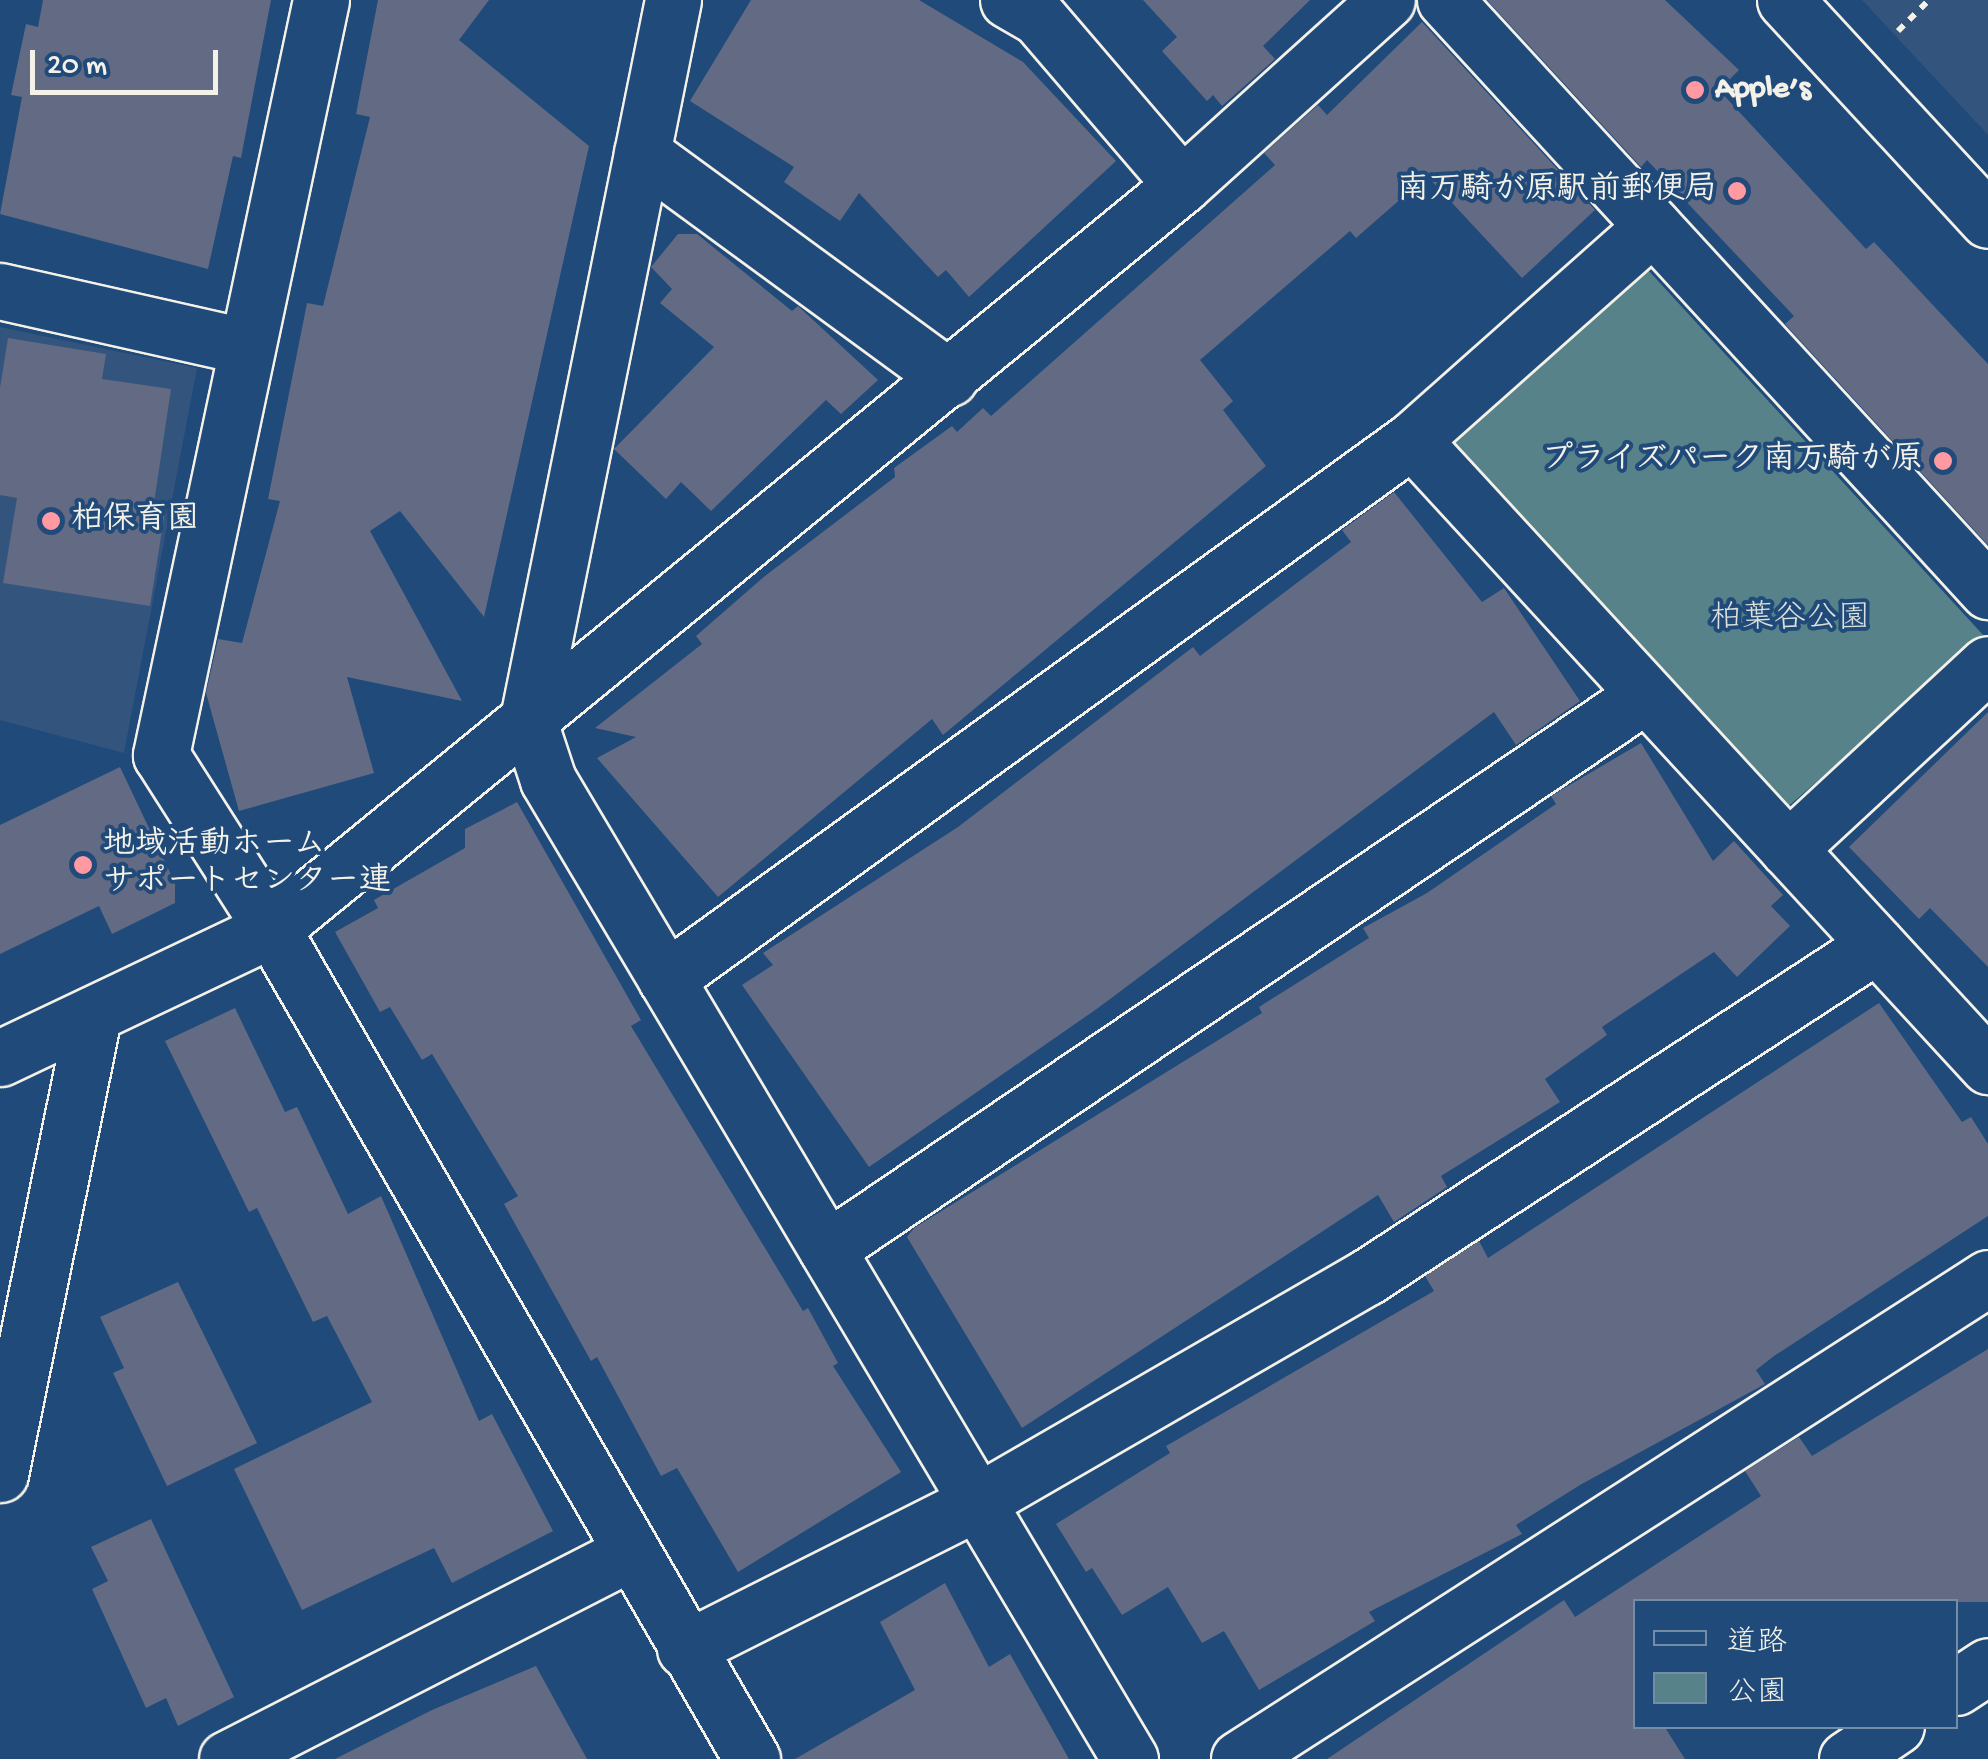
<!DOCTYPE html>
<html>
<head>
<meta charset="utf-8">
<style>
  body { margin:0 }
  #map { position:relative; width:1988px; height:1759px; overflow:hidden; background:#1f4a7a; font-family:"Gochi Hand","Klee One",sans-serif }
  div>[style] { position:absolute }
  [style*='--x'] { left:calc(var(--x)*1px); top:calc(var(--y)*1px); width:calc(var(--w)*1px); rotate:calc(var(--a)*1deg) }
  .built>* { inset:0; background:#33547d }
  .green>* { inset:0; background:#578289 }
  .building>* { inset:0; background:#626b83 }
  .path>* { height:6px; margin-top:-3px; transform-origin:0; background:repeating-linear-gradient(90deg,#f4f1e8 0 8px,transparent 0 16px) }
  .roads { filter:drop-shadow(2px 0 #f4f1e8) drop-shadow(-2px 0 #f4f1e8) drop-shadow(0 2px #f4f1e8) drop-shadow(0 -2px #f4f1e8) }
  .minor>* { height:55px; margin:-27.5px; padding:0 27.5px; transform-origin:27.5px; border-radius:27.5px; background:#1f4a7a }
  .tertiary>* { height:55px; margin:-27.5px; padding:0 27.5px; transform-origin:27.5px; border-radius:27.5px; background:#1f4a7a }
  .dots>* { width:28px; height:28px; translate:-50% -50%; box-sizing:border-box; border:5px solid #1f4a7a; border-radius:50% }
  span { translate:-50% -50%; white-space:nowrap; text-align:center; line-height:1.15; -webkit-text-stroke:8px #1f4a7a; paint-order:stroke }
  .poi-label { font-size:32px; color:#f4f1e8; font-weight:700 }
  .left { translate:0 -50%; text-align:left }
  .right { translate:-100% -50%; text-align:right }
  .park-label { font-size:32px; color:#dce0da }
  .legend { position:absolute; left:1633px; top:1599px; width:325px; height:130px; box-sizing:border-box; background:#1f4a7a; border:2px solid #748da6; margin:0; padding:12px 18px; list-style:none; font-size:30px; color:#f4f1e8 }
  .legend li { display:flex; align-items:center; gap:20px; height:50px }
  .legend b { width:50px; border:2px solid #748da6 }
  .scale { position:absolute; left:30px; top:50px; width:188px; height:45px; box-sizing:border-box; border:5px solid #f4f1e8; border-top:0; padding-left:12px; font-size:30px; line-height:35px; white-space:nowrap; color:#f4f1e8; -webkit-text-stroke:8px #1f4a7a; paint-order:stroke }
</style>
</head>
<body>
<div id="map">
  <div class="built">
    <i style="clip-path:polygon(1862px 0,1988px 0,1988px 135px)"></i>
    <i style="clip-path:polygon(0 327px,197px 368px,124px 753px,0 720px)"></i>
  </div>
  <div class="green">
    <i style="clip-path:polygon(1648px 270px,1984px 636px,1783px 811px,1454px 443px)"></i>
  </div>
  <div class="building">
    <i style="clip-path:polygon(43px 0,271px 0,241px 158px,233px 156px,208px 269px,0 214px,22px 97px,11px 95px,26px 24px,38px 27px)"></i>
    <i style="clip-path:polygon(378px 0,489px 0,459px 40px,589px 146px,484px 617px,400px 511px,370px 531px,462px 701px,347px 677px,374px 773px,239px 811px,206px 693px,218px 639px,242px 643px,280px 501px,268px 499px,307px 303px,323px 306px,370px 117px,356px 114px)"></i>
    <i style="clip-path:polygon(751px 0,919px 0,1023px 62px,1116px 161px,969px 297px,946px 270px,938px 277px,859px 193px,840px 221px,784px 182px,794px 167px,690px 101px)"></i>
    <i style="clip-path:polygon(1143px 0,1310px 0,1263px 46px,1275px 59px,1222px 106px,1213px 95px,1207px 101px,1162px 51px,1177px 37px)"></i>
    <i style="clip-path:polygon(1487px 0,1665px 0,1739px 70px,1719px 90px,1866px 249px,1874px 242px,1988px 364px,1988px 545px,1785px 324px,1794px 316px,1647px 160px,1641px 167px)"></i>
    <i style="clip-path:polygon(1422px 22px,1595px 210px,1522px 278px,1427px 176px,1356px 238px,1350px 231px,1200px 360px,1233px 401px,1223px 410px,1266px 466px,943px 735px,932px 719px,718px 897px,597px 758px,636px 737px,595px 728px,702px 644px,696px 636px,765px 576px,895px 477px,894px 468px,952px 426px,957px 432px,983px 408px,991px 416px,1275px 165px,1264px 153px,1318px 105px,1327px 115px)"></i>
    <i style="clip-path:polygon(678px 234px,697px 234px,792px 311px,798px 306px,878px 380px,841px 414px,826px 400px,711px 511px,681px 482px,666px 499px,614px 449px,714px 347px,660px 303px,672px 289px,651px 267px)"></i>
    <i style="clip-path:polygon(8px 338px,106px 354px,102px 379px,171px 389px,154px 503px,166px 505px,150px 606px,3px 583px,17px 498px,0 495px,0 388px)"></i>
    <i style="clip-path:polygon(1394px 492px,1482px 602px,1504px 588px,1580px 701px,1516px 745px,1494px 712px,1098px 1008px,869px 1167px,742px 985px,773px 965px,763px 953px,958px 827px,1193px 647px,1200px 656px,1351px 542px,1342px 530px)"></i>
    <i style="clip-path:polygon(1988px 712px,1988px 967px,1930px 908px,1919px 919px,1849px 847px)"></i>
    <i style="clip-path:polygon(1641px 743px,1713px 861px,1734px 841px,1783px 895px,1771px 906px,1790px 926px,1737px 977px,1714px 952px,1602px 1027px,1607px 1035px,1545px 1079px,1560px 1102px,1441px 1176px,1447px 1187px,1394px 1222px,1378px 1195px,1022px 1428px,907px 1237px,914px 1228px,1262px 1013px,1259px 1007px,1369px 938px,1363px 928px,1427px 893px,1556px 804px,1551px 796px)"></i>
    <i style="clip-path:polygon(120px 767px,175px 883px,175px 903px,112px 934px,99px 906px,0 954px,0 825px)"></i>
    <i style="clip-path:polygon(517px 802px,641px 1020px,631px 1026px,803px 1311px,808px 1308px,838px 1363px,833px 1366px,901px 1472px,738px 1572px,677px 1468px,661px 1476px,597px 1357px,591px 1361px,504px 1204px,518px 1196px,432px 1054px,422px 1060px,390px 1007px,380px 1012px,335px 932px,378px 908px,374px 900px,465px 848px,465px 829px)"></i>
    <i style="clip-path:polygon(1879px 1003px,1962px 1122px,1971px 1117px,1988px 1144px,1988px 1216px,1774px 1356px,1756px 1370px,1765px 1384px,1580px 1485px,1516px 1525px,1522px 1534px,1369px 1612px,1375px 1621px,1259px 1690px,1224px 1631px,1202px 1643px,1168px 1587px,1122px 1615px,1092px 1568px,1086px 1572px,1056px 1524px,1170px 1453px,1166px 1446px,1434px 1291px,1425px 1276px,1479px 1241px,1488px 1258px)"></i>
    <i style="clip-path:polygon(235px 1008px,285px 1112px,297px 1107px,348px 1214px,381px 1196px,479px 1421px,492px 1414px,553px 1531px,452px 1583px,434px 1548px,302px 1610px,234px 1469px,372px 1402px,327px 1316px,313px 1322px,257px 1208px,249px 1212px,165px 1041px)"></i>
    <i style="clip-path:polygon(178px 1282px,257px 1443px,167px 1486px,113px 1373px,124px 1368px,100px 1317px)"></i>
    <i style="clip-path:polygon(1988px 1349px,1988px 1602px,1636px 1602px,1636px 1726px,1664px 1726px,1685px 1759px,1327px 1759px,1564px 1600px,1575px 1617px,1761px 1496px,1745px 1471px,1799px 1437px,1812px 1456px)"></i>
    <i style="clip-path:polygon(151px 1519px,234px 1697px,178px 1726px,166px 1698px,146px 1708px,92px 1589px,108px 1581px,91px 1547px)"></i>
    <i style="clip-path:polygon(945px 1583px,989px 1667px,1010px 1654px,1069px 1759px,795px 1759px,915px 1690px,880px 1622px)"></i>
    <i style="clip-path:polygon(536px 1666px,587px 1759px,335px 1759px,432px 1710px)"></i>
  </div>
  <div class="path">
    <i style="--x:1898;--y:31;--w:44;--a:-45"></i>
  </div>
  <div class="roads">
    <div class="minor">
      <i style="--x:321;--y:0;--w:772;--a:101.97"></i>
      <i style="--x:161;--y:755;--w:206;--a:57.5"></i>
      <i style="--x:272;--y:929;--w:959;--a:59.96"></i>
      <i style="--x:673;--y:0;--w:733;--a:101.4"></i>
      <i style="--x:528;--y:719;--w:64;--a:71.8"></i>
      <i style="--x:548;--y:780;--w:1139;--a:59.27"></i>
      <i style="--x:1008;--y:0;--w:34;--a:30"></i>
      <i style="--x:1038;--y:17;--w:221;--a:49.4"></i>
      <i style="--x:1445;--y:0;--w:803;--a:47.42"></i>
      <i style="--x:642;--y:153;--w:381;--a:36.2"></i>
      <i style="--x:0;--y:291;--w:250;--a:12.7"></i>
      <i style="--x:1412;--y:440;--w:851;--a:47.38"></i>
      <i style="--x:1788;--y:849;--w:272;--a:-42.8"></i>
      <i style="--x:666;--y:979;--w:920;--a:-35.85"></i>
      <i style="--x:1412;--y:440;--w:322;--a:-41.6"></i>
      <i style="--x:0;--y:1058;--w:301;--a:-25.4"></i>
      <i style="--x:272;--y:929;--w:1175;--a:-39.27"></i>
      <i style="--x:1182;--y:185;--w:276;--a:-42.1"></i>
      <i style="--x:827;--y:1249;--w:988;--a:-34.11"></i>
      <i style="--x:0;--y:1474;--w:466;--a:-78.5"></i>
      <i style="--x:685;--y:1649;--w:327;--a:-26.7"></i>
      <i style="--x:977;--y:1502;--w:450;--a:-30"></i>
      <i style="--x:1367;--y:1277;--w:608;--a:-33.11"></i>
      <i style="--x:1956;--y:1687;--w:38;--a:-33"></i>
      <i style="--x:227;--y:1759;--w:453;--a:-27.1"></i>
      <i style="--x:1239;--y:1759;--w:890;--a:-32.71"></i>
      <i style="--x:1847;--y:1759;--w:59;--a:-34"></i>
    </div>
    <div class="tertiary">
      <i style="--x:1785;--y:0;--w:299;--a:47.3"></i>
    </div>
  </div>
  <div class="dots">
    <i style="left:1695px;top:90px;background:#ff9aa2"></i>
    <i style="left:1737px;top:191px;background:#ff9aa2"></i>
    <i style="left:1943px;top:461px;background:#ff9aa2"></i>
    <i style="left:51px;top:521px;background:#ff9aa2"></i>
    <i style="left:83px;top:865px;background:#ff9aa2"></i>
  </div>
  <div class="poi-label">
    <span class="left" style="left:1715px;top:90px">Apple’s</span>
    <span class="right" style="left:1717px;top:191px">南万騎が原駅前郵便局</span>
    <span class="right" style="left:1923px;top:461px">プライズパーク南万騎が原</span>
    <span class="left" style="left:71px;top:521px">柏保育園</span>
    <span class="left" style="left:103px;top:865px">地域活動ホーム<br>サポートセンター連</span>
  </div>
  <div class="park-label">
    <span style="left:1790px;top:620px">柏葉谷公園</span>
  </div>
  <ul class="legend">
  <li><b style="height:12px;background:#1f4a7a"></b>道路</li>
  <li><b style="height:28px;background:#578289"></b>公園</li>
  </ul>
  <div class="scale">20 m</div>
</div>
</body>
</html>
